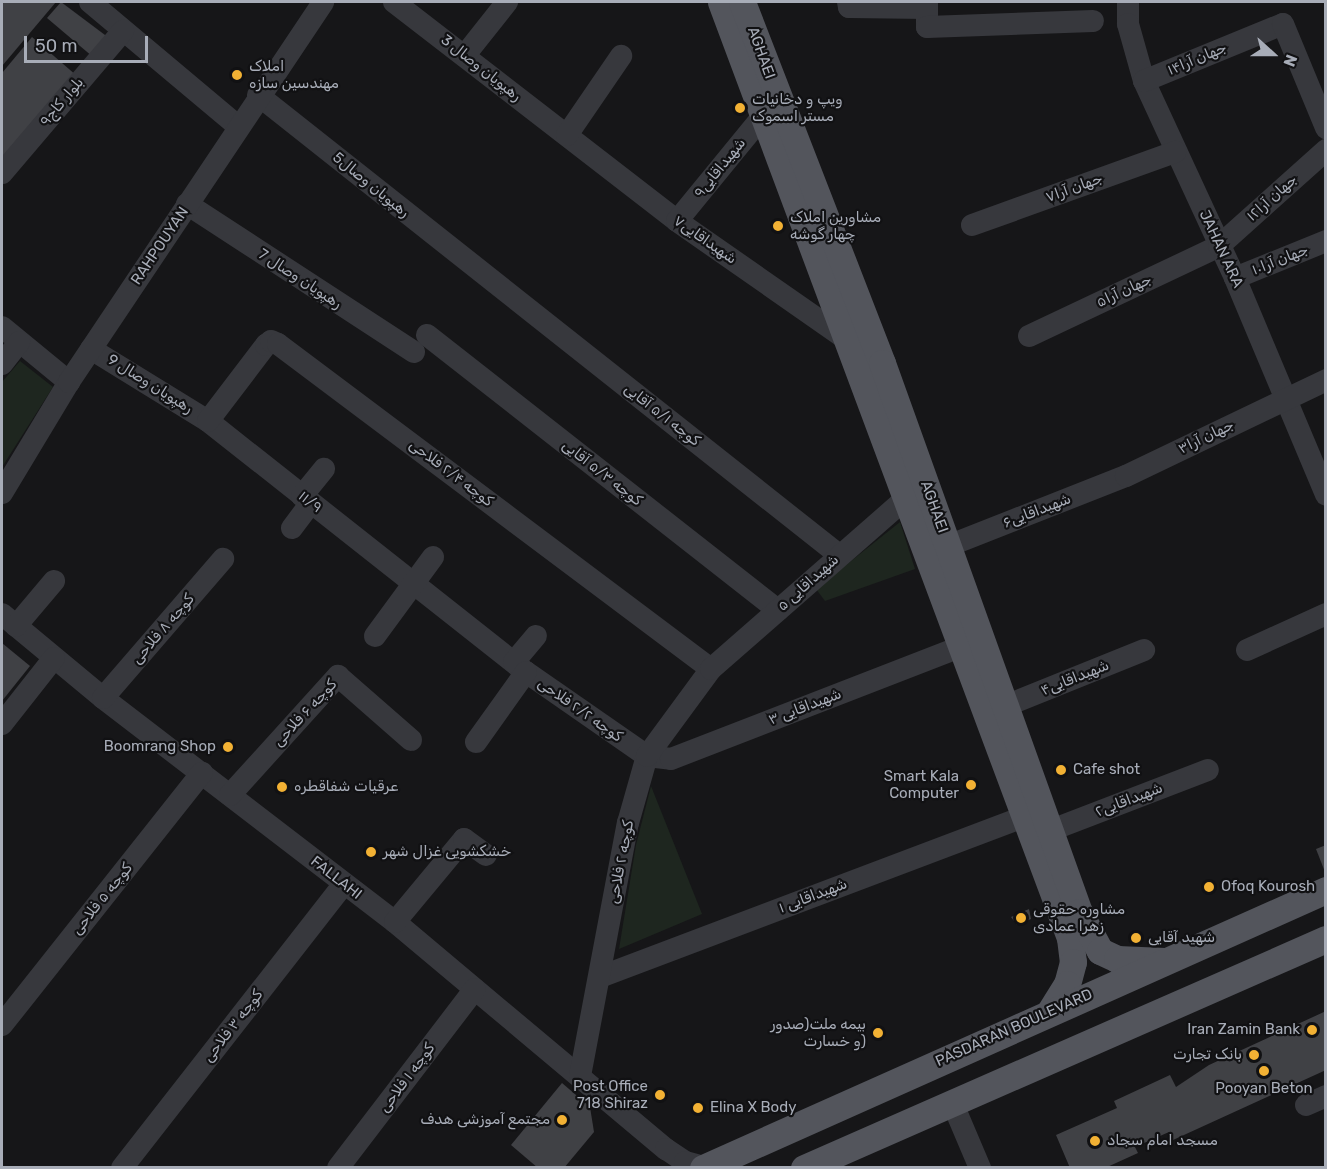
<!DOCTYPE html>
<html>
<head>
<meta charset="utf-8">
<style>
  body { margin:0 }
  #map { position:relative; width:1327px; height:1169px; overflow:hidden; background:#161618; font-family:Rubik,Cairo,sans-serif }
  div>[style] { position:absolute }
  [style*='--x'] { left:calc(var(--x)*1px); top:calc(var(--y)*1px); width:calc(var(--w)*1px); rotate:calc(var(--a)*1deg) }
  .green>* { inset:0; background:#1e261f }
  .building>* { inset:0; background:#404145 }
  .minor>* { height:22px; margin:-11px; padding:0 11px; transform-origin:11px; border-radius:11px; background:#37383d }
  .major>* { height:27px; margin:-13.5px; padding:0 13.5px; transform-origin:13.5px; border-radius:13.5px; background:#53555c }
  .dots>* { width:16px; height:16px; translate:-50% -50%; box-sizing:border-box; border:3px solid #111113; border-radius:50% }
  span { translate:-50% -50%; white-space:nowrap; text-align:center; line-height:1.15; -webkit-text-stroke:4.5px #111113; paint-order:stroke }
  .street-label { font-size:15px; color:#a8adb8 }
  .poi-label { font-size:15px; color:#a8adb8 }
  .left { translate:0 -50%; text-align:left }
  .right { translate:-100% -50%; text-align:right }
  .frame { position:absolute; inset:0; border:3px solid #a8adb8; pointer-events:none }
  .north { position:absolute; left:1243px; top:24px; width:60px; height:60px; -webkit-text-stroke:4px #111113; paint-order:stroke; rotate:111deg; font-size:16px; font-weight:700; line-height:24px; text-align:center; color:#a8adb8 }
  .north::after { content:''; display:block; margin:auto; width:21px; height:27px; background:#a8adb8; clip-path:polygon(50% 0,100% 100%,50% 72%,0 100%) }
  .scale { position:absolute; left:24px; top:36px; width:124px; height:27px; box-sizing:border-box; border:3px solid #a8adb8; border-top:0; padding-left:8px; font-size:18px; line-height:21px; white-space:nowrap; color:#a8adb8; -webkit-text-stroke:4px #111113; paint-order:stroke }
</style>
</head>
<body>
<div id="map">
  <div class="green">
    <i style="clip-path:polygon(20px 361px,53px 387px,2px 467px,2px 382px)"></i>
    <i style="clip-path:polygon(900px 522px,915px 569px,825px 601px,816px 589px)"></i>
    <i style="clip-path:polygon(651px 786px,702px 914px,619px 949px,636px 845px)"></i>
  </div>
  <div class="building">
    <i style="clip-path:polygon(2px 2px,56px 2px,2px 66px)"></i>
    <i style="clip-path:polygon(61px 2px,109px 38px,93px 57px,47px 18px)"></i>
    <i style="clip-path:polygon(32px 37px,77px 76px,2px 166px,2px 73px)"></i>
    <i style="clip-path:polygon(2px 643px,30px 666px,2px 701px)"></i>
    <i style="clip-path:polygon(1326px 845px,1326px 872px,1325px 872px,1316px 849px)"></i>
    <i style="clip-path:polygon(1029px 909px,1031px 919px,1017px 925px,1011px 917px)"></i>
    <i style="clip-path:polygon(1326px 1011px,1326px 1070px,1173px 1140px,1169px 1132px,1135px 1147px,1138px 1153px,1105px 1168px,1070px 1168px,1056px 1135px,1117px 1108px,1114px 1101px,1170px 1075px,1176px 1087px,1209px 1065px)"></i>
    <i style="clip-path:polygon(562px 1083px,590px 1107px,594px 1132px,564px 1168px,538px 1168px,511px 1145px)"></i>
  </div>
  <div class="minor">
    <i style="--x:90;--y:2;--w:193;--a:40"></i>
    <i style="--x:394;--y:2;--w:358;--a:37.7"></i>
    <i style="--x:677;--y:221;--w:206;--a:34.9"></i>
    <i style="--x:848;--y:2;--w:5;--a:79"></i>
    <i style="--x:849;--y:7;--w:78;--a:0.7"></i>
    <i style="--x:927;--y:2;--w:25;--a:90"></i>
    <i style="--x:927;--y:27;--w:166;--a:-2.1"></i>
    <i style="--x:1128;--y:2;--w:22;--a:90"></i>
    <i style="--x:1128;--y:24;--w:59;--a:74.3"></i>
    <i style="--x:1144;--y:81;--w:217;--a:65.2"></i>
    <i style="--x:1235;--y:278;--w:235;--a:67.2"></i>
    <i style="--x:465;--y:55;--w:68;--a:-51.6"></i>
    <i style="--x:1144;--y:81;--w:150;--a:-22.3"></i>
    <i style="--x:1283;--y:24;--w:113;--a:67.5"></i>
    <i style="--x:258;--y:95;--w:741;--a:38.37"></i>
    <i style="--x:567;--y:135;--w:96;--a:-55.6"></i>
    <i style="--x:2;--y:173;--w:187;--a:-49.6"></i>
    <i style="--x:187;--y:204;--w:271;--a:33.1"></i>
    <i style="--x:677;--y:221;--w:136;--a:-50.7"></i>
    <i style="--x:972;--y:225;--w:216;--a:-19.8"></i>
    <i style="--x:1235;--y:278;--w:98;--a:-22.1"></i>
    <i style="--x:2;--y:327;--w:87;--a:39.4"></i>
    <i style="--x:427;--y:335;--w:446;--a:38.1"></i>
    <i style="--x:1029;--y:336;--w:210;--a:-25.3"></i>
    <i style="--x:1219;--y:246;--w:144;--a:-41.9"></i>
    <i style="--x:91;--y:349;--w:137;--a:31.6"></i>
    <i style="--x:208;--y:421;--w:405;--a:38.3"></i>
    <i style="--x:526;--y:672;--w:147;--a:34.8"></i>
    <i style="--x:647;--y:756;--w:24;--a:7"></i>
    <i style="--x:671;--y:759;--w:312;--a:-21.2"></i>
    <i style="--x:2;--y:364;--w:28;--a:-52"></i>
    <i style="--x:208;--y:421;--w:96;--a:-52.7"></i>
    <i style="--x:266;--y:345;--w:6;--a:-39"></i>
    <i style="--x:271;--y:341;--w:8;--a:23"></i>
    <i style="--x:278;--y:344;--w:541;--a:36.89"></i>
    <i style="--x:2;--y:493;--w:130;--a:-58.9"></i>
    <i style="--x:69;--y:382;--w:457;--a:-56.2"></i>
    <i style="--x:302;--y:496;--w:35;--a:-51"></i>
    <i style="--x:292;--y:528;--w:31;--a:-53"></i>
    <i style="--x:948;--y:546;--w:191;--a:-21.5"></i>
    <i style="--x:1126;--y:476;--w:222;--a:-25.6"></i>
    <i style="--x:2;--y:614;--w:131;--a:39.7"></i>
    <i style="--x:103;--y:698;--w:368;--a:37.5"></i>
    <i style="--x:395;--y:922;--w:354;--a:40"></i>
    <i style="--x:666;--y:1149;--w:23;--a:34"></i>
    <i style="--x:685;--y:1162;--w:20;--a:15"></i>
    <i style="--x:16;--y:626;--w:59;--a:-49.8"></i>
    <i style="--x:375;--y:636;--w:98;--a:-53.7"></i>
    <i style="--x:1247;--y:650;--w:87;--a:-24.5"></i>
    <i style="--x:514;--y:662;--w:34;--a:-50"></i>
    <i style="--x:103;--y:698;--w:184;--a:-49.2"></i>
    <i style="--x:1005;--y:706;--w:150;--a:-21.9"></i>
    <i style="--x:2;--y:724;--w:84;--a:-51.8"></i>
    <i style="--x:476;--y:742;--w:86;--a:-54.5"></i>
    <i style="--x:230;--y:795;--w:161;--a:-47.8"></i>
    <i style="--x:338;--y:676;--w:97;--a:41.2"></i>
    <i style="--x:1036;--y:836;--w:184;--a:-21"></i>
    <i style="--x:395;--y:922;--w:108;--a:-50.3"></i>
    <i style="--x:464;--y:839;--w:27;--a:36"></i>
    <i style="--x:600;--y:977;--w:455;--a:-20.7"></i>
    <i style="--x:2;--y:1025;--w:322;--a:-51.6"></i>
    <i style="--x:580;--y:1076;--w:258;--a:-79.3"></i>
    <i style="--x:628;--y:823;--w:70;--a:-74.2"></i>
    <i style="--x:647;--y:756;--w:108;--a:-53.7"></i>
    <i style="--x:711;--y:669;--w:259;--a:-41.2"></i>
    <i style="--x:952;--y:1102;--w:72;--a:67"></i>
    <i style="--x:1306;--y:1105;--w:22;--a:-24"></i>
    <i style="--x:122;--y:1168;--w:360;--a:-52"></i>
    <i style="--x:338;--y:1168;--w:225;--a:-52.6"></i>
  </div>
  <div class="major">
    <i style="--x:721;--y:2;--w:999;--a:69.55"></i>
    <i style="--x:1070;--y:938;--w:24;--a:83"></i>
    <i style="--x:1073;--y:962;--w:23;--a:105"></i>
    <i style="--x:1067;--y:984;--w:32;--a:122"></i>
    <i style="--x:742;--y:2;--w:387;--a:68.8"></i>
    <i style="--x:882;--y:363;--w:583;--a:70.26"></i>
    <i style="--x:1079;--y:912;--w:44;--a:61.7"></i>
    <i style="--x:1100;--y:951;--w:19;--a:25"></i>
    <i style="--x:1117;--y:959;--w:47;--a:2.4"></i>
    <i style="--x:703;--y:1168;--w:682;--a:-24.05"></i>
    <i style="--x:804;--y:1168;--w:570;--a:-23.69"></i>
  </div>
  <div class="dots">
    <i style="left:237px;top:75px;background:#f2b134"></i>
    <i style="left:740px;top:108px;background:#f2b134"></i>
    <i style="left:778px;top:226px;background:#f2b134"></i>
    <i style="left:228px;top:747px;background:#f2b134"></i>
    <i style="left:1061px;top:770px;background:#f2b134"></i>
    <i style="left:971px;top:785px;background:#f2b134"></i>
    <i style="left:282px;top:787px;background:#f2b134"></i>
    <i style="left:371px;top:852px;background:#f2b134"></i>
    <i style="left:1209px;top:887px;background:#f2b134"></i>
    <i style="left:1021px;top:918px;background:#f2b134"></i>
    <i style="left:1136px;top:938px;background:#f2b134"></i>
    <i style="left:1312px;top:1030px;background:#f2b134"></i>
    <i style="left:878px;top:1033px;background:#f2b134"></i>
    <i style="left:1254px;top:1055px;background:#f2b134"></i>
    <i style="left:1264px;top:1071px;background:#f2b134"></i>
    <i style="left:660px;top:1095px;background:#f2b134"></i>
    <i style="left:698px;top:1108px;background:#f2b134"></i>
    <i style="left:562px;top:1120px;background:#f2b134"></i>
    <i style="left:1095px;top:1141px;background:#f2b134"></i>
  </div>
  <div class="street-label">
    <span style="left:761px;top:53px;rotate:70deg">AGHAEI</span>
    <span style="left:1197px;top:59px;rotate:-23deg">جهان آرا۱۴</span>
    <span style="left:481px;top:68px;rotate:38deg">3 رهپویان وصال</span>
    <span style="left:62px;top:102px;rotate:-50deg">بلوار کاج۹</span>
    <span style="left:720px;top:168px;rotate:-51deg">شهیداقایی۹</span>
    <span style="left:371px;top:185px;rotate:39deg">رهپویان وصال5</span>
    <span style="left:1074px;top:188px;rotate:-20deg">جهان آرا۷</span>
    <span style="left:1272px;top:198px;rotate:-42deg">جهان آرا۱۲</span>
    <span style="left:705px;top:240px;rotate:35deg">شهیداقایی۷</span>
    <span style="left:160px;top:246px;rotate:-56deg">RAHPOUYAN</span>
    <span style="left:1221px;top:249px;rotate:65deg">JAHAN ARA</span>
    <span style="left:1280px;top:260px;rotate:-22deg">جهان آرا۱۰</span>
    <span style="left:300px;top:279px;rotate:33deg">7 رهپویان وصال</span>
    <span style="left:1124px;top:291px;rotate:-25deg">جهان آرا۵</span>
    <span style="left:150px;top:384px;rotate:32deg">9 رهپویان وصال</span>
    <span style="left:662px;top:415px;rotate:38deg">کوچه ۵/۱ آقایی</span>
    <span style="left:1206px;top:437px;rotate:-26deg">جهان آرا۳</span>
    <span style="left:451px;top:473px;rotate:37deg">کوچه ۲/۴ فلاحی</span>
    <span style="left:602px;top:473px;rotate:38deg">کوچه ۵/۳ آقایی</span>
    <span style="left:310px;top:502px;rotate:38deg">۱۱/۹</span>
    <span style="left:934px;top:507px;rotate:70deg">AGHAEI</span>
    <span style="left:1037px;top:511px;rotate:-21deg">شهیداقایی۶</span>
    <span style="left:808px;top:583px;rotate:-42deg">۵ شهیداقایی</span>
    <span style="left:163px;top:629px;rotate:-49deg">کوچه ۸ فلاحی</span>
    <span style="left:1075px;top:678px;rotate:-22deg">شهیداقایی۴</span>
    <span style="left:805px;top:707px;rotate:-21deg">۳ شهیداقایی</span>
    <span style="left:580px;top:710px;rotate:35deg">کوچه ۲/۲ فلاحی</span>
    <span style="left:305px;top:713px;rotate:-47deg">کوچه ۶ فلاحی</span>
    <span style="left:1129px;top:800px;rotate:-21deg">شهیداقایی۲</span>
    <span style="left:621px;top:862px;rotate:-79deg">کوچه ۲ فلاحی</span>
    <span style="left:336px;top:878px;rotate:38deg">FALLAHI</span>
    <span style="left:813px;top:896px;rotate:-21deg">۱ شهیداقایی</span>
    <span style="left:102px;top:899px;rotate:-51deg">کوچه ۵ فلاحی</span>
    <span style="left:233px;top:1026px;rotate:-52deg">کوچه ۳ فلاحی</span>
    <span style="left:1014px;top:1028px;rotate:-24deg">PASDARAN BOULEVARD</span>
    <span style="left:407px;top:1078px;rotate:-53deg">کوچه ۱ فلاحی</span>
  </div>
  <div class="poi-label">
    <span class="left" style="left:249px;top:75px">املاک<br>مهندسین سازه</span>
    <span class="left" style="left:752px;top:108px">ویپ و دخانیات<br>مستر اسموک</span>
    <span class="left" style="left:790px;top:226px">مشاورین املاک<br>چهار گوشه</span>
    <span class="right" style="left:216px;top:747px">Boomrang Shop</span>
    <span class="left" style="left:1073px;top:770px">Cafe shot</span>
    <span class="right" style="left:959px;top:785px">Smart Kala<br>Computer</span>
    <span class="left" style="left:294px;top:787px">عرقیات شفاقطره</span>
    <span class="left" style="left:383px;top:852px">خشکشویی غزال شهر</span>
    <span class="left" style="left:1221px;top:887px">Ofoq Kourosh</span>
    <span class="left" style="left:1033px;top:918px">مشاوره حقوقی<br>زهرا عمادی</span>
    <span class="left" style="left:1148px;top:938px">شهید آقایی</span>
    <span class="right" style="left:866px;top:1033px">بیمه ملت(صدور<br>و خسارت)</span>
    <span class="right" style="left:1300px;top:1030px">Iran Zamin Bank</span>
    <span class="right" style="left:1242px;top:1055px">بانک تجارت</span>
    <span class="right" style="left:648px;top:1095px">Post Office<br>718 Shiraz</span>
    <span style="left:1264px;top:1089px">Pooyan Beton</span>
    <span class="left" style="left:710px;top:1108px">Elina X Body</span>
    <span class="right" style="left:550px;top:1120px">مجتمع آموزشی هدف</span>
    <span class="left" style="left:1107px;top:1141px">مسجد امام سجاد</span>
  </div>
  <div class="frame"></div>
  <div class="north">N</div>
  <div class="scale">50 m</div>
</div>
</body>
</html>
